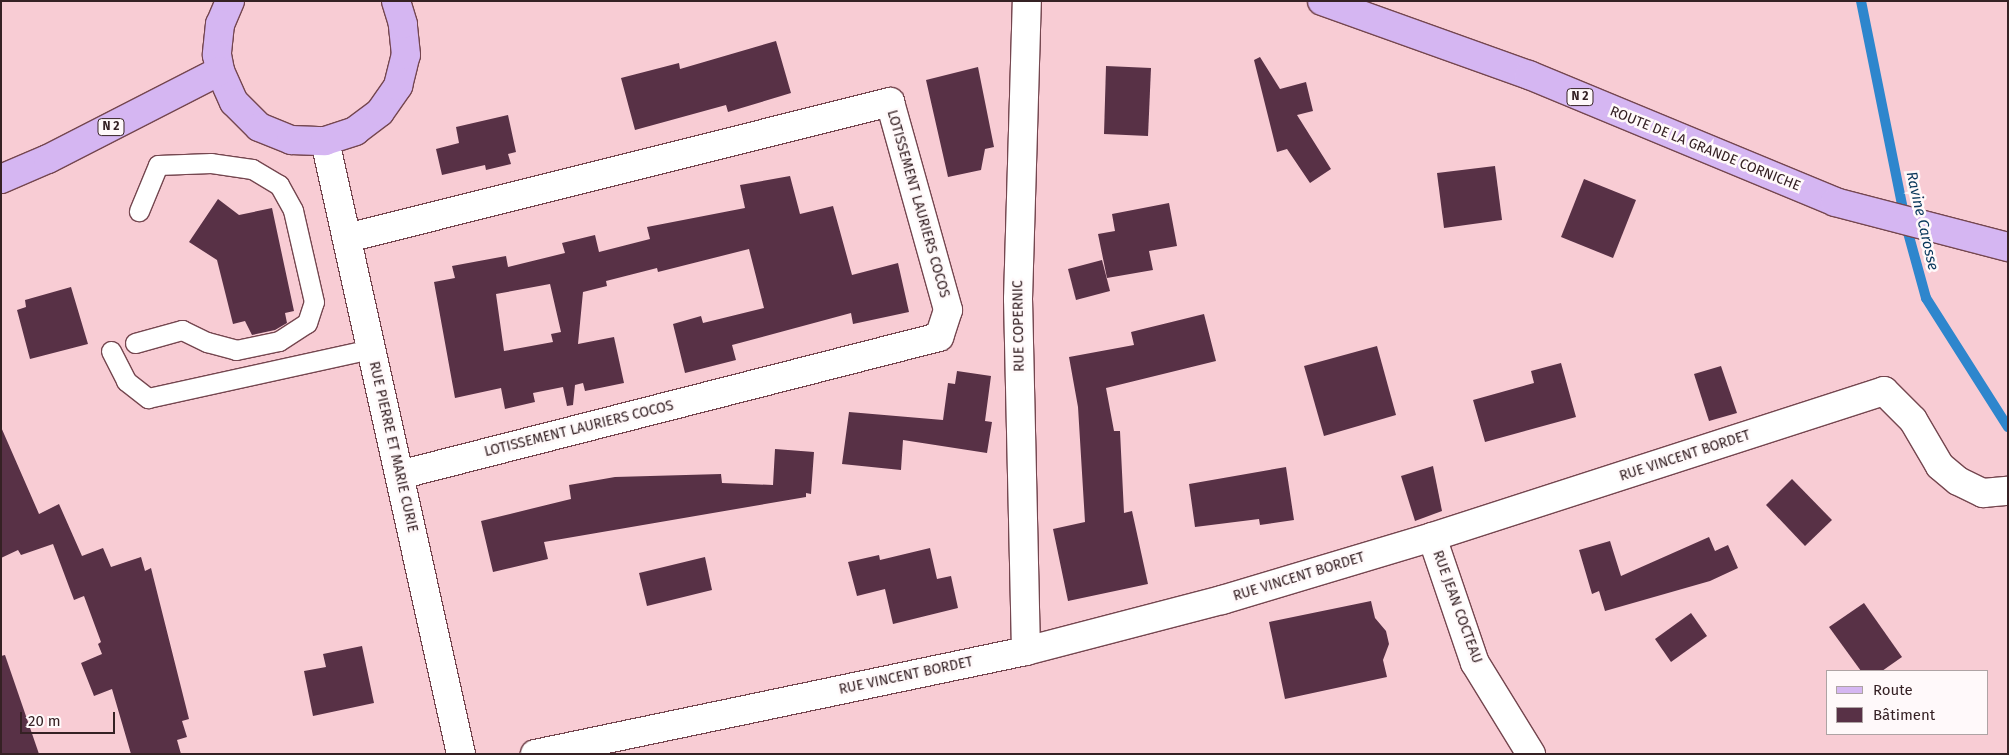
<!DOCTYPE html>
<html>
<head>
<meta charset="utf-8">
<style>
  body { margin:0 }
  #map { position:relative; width:2009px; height:755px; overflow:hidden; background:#f8ccd4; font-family:"Fira Sans",sans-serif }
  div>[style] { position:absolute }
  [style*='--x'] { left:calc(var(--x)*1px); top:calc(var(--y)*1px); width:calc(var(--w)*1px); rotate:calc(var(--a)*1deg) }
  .stream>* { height:10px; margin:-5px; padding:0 5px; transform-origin:5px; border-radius:5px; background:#2e86cd }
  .building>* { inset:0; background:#583146 }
  .roads { filter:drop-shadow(1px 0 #74464f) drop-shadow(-1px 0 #74464f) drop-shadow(0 1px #74464f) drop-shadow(0 -1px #74464f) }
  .service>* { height:19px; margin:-9.5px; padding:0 9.5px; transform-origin:9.5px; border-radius:9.5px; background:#fff }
  .minor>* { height:28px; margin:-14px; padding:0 14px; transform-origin:14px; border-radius:14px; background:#fff }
  .primary>* { height:28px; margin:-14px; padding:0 14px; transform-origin:14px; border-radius:14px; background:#d5b6f2 }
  span { translate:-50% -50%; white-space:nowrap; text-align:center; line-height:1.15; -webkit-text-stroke:5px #fff9fa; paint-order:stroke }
  .shield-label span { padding:1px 4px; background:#fff9fa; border:1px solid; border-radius:4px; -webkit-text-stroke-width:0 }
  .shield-label { font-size:12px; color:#352124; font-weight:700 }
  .street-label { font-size:14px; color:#352124 }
  .water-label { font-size:15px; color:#07365a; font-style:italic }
  .frame { position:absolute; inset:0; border:2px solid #352124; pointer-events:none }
  .legend { position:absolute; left:1826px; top:670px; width:162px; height:65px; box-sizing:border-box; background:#fff9fa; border:1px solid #aea3a4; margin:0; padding:6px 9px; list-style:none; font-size:15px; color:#352124 }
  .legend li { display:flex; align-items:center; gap:10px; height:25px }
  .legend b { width:25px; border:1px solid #aea3a4 }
  .scale { position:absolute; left:20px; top:712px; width:95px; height:22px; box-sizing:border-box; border:2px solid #352124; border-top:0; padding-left:6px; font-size:15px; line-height:18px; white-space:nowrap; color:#352124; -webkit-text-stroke:4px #fff9fa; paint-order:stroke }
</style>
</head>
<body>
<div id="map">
  <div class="stream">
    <i style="--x:1861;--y:1;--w:233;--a:78.6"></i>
    <i style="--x:1907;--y:229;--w:72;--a:74.6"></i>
    <i style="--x:1926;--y:298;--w:153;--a:57.6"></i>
  </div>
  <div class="building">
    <i style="clip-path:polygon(776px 41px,791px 93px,728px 112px,726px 105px,635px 130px,621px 78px,679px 63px,680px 69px)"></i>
    <i style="clip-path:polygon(1260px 57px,1280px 89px,1306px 82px,1313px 111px,1297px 115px,1331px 169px,1310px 183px,1287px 149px,1277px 152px,1254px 60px)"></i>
    <i style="clip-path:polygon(1106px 66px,1151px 68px,1148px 136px,1104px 134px)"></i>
    <i style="clip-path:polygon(978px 67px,994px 147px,985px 149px,981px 170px,948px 177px,926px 80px)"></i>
    <i style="clip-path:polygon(508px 115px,516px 152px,508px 154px,511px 164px,486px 170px,485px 165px,442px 175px,436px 149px,459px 143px,456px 127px)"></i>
    <i style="clip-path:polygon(1495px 166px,1502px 220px,1444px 228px,1437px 173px)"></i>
    <i style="clip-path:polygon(evenodd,790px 176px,800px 214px,833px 206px,852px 275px,898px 263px,909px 312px,853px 324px,851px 313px,732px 345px,736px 360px,685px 373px,673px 324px,701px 316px,703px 323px,764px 308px,749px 249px,658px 272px,657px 268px,606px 281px,607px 286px,583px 292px,578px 344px,614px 337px,624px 383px,585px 391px,583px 383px,575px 385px,573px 405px,567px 406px,563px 387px,533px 393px,535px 402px,505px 409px,501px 388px,455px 398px,434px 282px,455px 278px,452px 266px,506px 256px,508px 267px,565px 253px,562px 243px,595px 235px,599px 252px,650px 239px,647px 227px,745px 208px,740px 185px,790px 176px,550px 284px,561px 332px,551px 334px,553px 342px,504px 351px,496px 294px,550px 284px)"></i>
    <i style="clip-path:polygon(1584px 179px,1636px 200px,1613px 258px,1561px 237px)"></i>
    <i style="clip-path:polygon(218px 199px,239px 215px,272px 208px,294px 311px,285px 313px,287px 323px,275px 330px,252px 335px,245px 321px,233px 324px,217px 260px,189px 242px)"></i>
    <i style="clip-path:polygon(1169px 203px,1177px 246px,1149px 251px,1153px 270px,1107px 278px,1098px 234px,1115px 231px,1112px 214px)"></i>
    <i style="clip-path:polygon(1102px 260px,1110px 291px,1076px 300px,1068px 269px)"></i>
    <i style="clip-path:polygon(71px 287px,88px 344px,30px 359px,17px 310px,26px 307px,25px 300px)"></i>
    <i style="clip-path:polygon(1204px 314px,1216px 361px,1106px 388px,1114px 431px,1120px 431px,1124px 513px,1132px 511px,1148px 584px,1068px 601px,1053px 529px,1085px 522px,1078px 407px,1069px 357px,1134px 345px,1131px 332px)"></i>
    <i style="clip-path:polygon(1377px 346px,1396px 415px,1324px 436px,1304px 366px)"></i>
    <i style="clip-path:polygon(1561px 363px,1576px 417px,1485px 442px,1473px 400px,1534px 383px,1531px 371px)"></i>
    <i style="clip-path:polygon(1721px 366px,1737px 413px,1709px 421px,1694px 374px)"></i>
    <i style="clip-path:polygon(957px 371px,991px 376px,985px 421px,992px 422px,987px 453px,903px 440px,901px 470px,842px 464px,849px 412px,943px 420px,948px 383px,955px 384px)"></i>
    <i style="clip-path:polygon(1px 427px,39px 514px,59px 504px,82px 556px,103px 548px,111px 567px,141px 557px,145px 571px,151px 568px,189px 719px,182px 721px,187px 737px,177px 740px,181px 754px,131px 754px,112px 689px,94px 696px,81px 663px,102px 654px,98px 644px,101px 642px,84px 596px,74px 600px,53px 544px,21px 555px,18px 550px,1px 558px)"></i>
    <i style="clip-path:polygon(775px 449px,814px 452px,811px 494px,806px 493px,806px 497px,544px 542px,548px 559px,493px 572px,481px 521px,571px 499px,569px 485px,615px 477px,721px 474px,722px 483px,773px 485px)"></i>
    <i style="clip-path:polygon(1433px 466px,1442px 511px,1415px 521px,1401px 476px)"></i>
    <i style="clip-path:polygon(1286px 467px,1294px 520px,1260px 525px,1259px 519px,1195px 527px,1189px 484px)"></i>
    <i style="clip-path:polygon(1792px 479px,1832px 520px,1805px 546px,1766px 505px)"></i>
    <i style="clip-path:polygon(1709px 537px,1715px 551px,1728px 545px,1738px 568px,1710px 581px,1605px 611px,1599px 591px,1592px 594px,1579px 550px,1610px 541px,1621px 576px)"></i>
    <i style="clip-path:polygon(930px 548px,937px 579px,951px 576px,958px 608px,893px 624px,885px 589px,857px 596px,848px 562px,879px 555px,880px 560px)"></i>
    <i style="clip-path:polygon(705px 557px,712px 590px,647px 606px,639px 573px)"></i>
    <i style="clip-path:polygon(1371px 601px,1375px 618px,1386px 631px,1389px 644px,1383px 660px,1387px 677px,1285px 699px,1269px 622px)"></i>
    <i style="clip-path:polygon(1864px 603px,1902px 657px,1882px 671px,1861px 671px,1829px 627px)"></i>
    <i style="clip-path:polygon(1691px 613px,1707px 636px,1671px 662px,1655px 639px)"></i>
    <i style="clip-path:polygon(362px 646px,374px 703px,313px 716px,304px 671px,326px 667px,323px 654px)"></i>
    <i style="clip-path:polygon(5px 655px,39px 754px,1px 754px,1px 656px)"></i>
  </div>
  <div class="roads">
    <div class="service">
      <i style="--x:135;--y:343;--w:49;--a:-15.5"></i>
      <i style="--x:182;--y:330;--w:28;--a:26"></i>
      <i style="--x:207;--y:342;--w:30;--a:15"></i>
      <i style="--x:236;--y:350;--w:44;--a:-11.8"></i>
      <i style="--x:279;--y:341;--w:33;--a:-33"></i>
      <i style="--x:307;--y:323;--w:22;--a:-72"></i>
      <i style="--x:314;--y:302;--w:94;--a:-102.9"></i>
      <i style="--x:293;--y:210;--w:29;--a:-119"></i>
      <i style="--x:279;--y:185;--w:31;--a:-149"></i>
      <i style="--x:252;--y:169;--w:41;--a:-171.7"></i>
      <i style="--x:211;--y:163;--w:53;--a:177.8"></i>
      <i style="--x:158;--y:165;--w:50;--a:112.4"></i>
      <i style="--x:111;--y:351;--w:34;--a:63"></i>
      <i style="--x:126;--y:381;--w:28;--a:38"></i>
      <i style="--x:148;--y:398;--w:228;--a:-12.4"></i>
    </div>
    <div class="minor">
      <i style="--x:325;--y:141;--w:628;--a:77.49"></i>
      <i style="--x:347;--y:238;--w:560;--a:-14.06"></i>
      <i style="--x:890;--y:102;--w:216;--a:74.4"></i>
      <i style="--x:948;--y:310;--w:28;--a:108"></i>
      <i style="--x:939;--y:337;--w:557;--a:165.66"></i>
      <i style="--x:1432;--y:537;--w:133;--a:71.2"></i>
      <i style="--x:1475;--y:663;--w:107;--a:58.4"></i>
      <i style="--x:1026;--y:651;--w:352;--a:-91.3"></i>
      <i style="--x:1018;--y:299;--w:298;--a:-88.3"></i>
      <i style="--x:535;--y:754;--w:502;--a:-11.85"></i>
      <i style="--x:1026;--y:651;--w:203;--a:-14.6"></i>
      <i style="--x:1222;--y:600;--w:219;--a:-16.7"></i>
      <i style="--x:1432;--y:537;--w:475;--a:-17.9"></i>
      <i style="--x:1884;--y:391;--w:41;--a:45"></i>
      <i style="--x:1913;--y:420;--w:53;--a:59.6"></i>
      <i style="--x:1940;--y:466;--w:23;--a:40"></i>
      <i style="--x:1958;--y:481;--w:28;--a:26"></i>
      <i style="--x:1983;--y:493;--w:25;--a:-5"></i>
    </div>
    <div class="primary">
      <i style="--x:230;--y:1;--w:25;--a:113"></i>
      <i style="--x:220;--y:24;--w:31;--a:96"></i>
      <i style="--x:217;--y:55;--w:16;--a:79"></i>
      <i style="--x:220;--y:71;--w:34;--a:66"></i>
      <i style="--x:234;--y:102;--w:35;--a:45"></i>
      <i style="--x:259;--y:127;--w:35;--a:22"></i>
      <i style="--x:291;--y:140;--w:34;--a:2"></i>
      <i style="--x:325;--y:141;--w:32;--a:-18"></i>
      <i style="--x:355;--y:131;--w:31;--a:-37"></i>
      <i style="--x:380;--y:112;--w:32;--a:-55"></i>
      <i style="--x:398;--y:86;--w:32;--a:-76"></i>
      <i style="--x:406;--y:55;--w:31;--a:-96"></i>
      <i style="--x:403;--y:24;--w:24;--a:-107"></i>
      <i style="--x:1322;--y:1;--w:220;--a:19.7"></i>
      <i style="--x:1529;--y:75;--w:331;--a:22.5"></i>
      <i style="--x:1835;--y:202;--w:179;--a:14.6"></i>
      <i style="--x:1;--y:179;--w:51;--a:-23.1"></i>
      <i style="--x:48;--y:159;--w:193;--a:-27.1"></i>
    </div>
  </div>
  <div class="shield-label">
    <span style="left:1580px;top:97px">N 2</span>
    <span style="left:111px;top:127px">N 2</span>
  </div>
  <div class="street-label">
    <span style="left:1705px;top:149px;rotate:22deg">ROUTE DE LA GRANDE CORNICHE</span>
    <span style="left:918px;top:204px;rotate:74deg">LOTISSEMENT LAURIERS COCOS</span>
    <span style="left:1019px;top:326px;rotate:-91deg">RUE COPERNIC</span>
    <span style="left:579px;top:429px;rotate:-14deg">LOTISSEMENT LAURIERS COCOS</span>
    <span style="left:393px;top:447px;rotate:77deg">RUE PIERRE ET MARIE CURIE</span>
    <span style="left:1685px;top:456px;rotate:-18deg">RUE VINCENT BORDET</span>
    <span style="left:1299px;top:577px;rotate:-17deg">RUE VINCENT BORDET</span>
    <span style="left:1457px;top:607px;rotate:70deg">RUE JEAN COCTEAU</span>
    <span style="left:906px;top:676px;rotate:-12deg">RUE VINCENT BORDET</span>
  </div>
  <div class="water-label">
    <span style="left:1922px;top:221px;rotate:77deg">Ravine Carosse</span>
  </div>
  <div class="frame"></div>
  <ul class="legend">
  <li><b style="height:6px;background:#d5b6f2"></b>Route</li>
  <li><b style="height:14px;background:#583146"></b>Bâtiment</li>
  </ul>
  <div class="scale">20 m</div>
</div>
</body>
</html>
